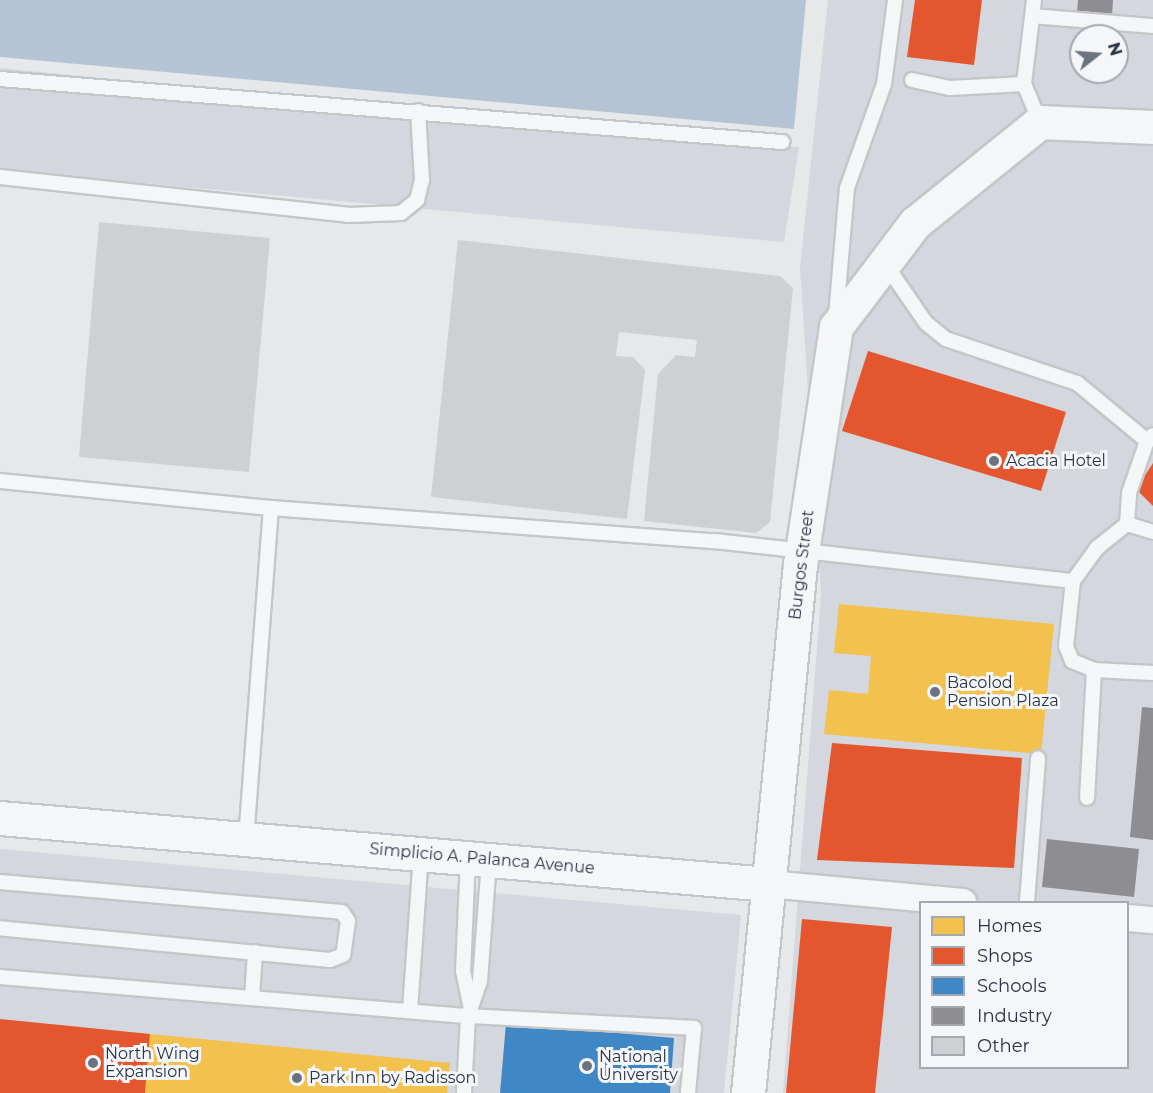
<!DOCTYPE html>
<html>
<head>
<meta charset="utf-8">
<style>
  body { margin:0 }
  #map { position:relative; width:1153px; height:1093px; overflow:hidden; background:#e6e8ea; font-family:Montserrat,sans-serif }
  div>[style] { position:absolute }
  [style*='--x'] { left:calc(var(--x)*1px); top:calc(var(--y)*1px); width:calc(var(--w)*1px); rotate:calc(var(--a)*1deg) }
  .built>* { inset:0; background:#d4d7dd }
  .water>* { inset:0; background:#b4c4d5 }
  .homes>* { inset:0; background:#f2c14e }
  .shops>* { inset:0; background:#e4572e }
  .schools>* { inset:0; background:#3f88c5 }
  .industry>* { inset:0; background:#8d8d92 }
  .building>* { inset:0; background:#ced0d3 }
  .roads { filter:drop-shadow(2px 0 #c4c6c8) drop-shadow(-2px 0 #c4c6c8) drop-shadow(0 2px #c4c6c8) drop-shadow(0 -2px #c4c6c8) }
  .service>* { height:14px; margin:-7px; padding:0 7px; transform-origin:7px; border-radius:7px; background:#f5f6f7 }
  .minor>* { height:26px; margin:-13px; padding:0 13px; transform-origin:13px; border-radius:13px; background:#f5f6f7 }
  .tertiary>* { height:33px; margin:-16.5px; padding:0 16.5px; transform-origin:16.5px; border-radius:16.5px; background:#f5f6f7 }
  .dots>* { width:16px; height:16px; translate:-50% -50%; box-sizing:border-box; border:3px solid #f4f6f9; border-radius:50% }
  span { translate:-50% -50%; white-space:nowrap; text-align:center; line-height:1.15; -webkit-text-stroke:6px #f4f6f9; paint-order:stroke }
  .poi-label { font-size:16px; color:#2b3445 }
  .left { translate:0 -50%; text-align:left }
  .street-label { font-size:16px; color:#2b3445 }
  .legend { position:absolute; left:919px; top:901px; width:210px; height:168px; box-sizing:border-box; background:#f4f6f9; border:2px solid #a4a8b1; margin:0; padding:8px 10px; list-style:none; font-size:18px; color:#2b3445 }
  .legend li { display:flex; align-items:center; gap:12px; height:30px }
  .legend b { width:30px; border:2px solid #a4a8b1 }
  .north { position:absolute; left:1069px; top:24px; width:60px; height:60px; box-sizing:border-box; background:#f4f6f9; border:2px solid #a4a8b1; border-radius:50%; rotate:73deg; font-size:16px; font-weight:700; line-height:24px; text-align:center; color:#2b3445 }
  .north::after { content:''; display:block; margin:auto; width:21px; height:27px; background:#6c737f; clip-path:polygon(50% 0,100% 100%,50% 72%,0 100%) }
</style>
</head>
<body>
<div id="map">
  <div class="built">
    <i style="clip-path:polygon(evenodd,828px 0,1153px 0,1153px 1093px,783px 1093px,821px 595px,800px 267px,828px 0,1081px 36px,1117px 36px,1117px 72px,1081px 72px,1081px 36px,828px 0,920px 902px,1128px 902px,1128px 1068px,920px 1068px,920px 902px)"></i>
    <i style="clip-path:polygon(0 68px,799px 147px,784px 242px,0 170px)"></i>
    <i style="clip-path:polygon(0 849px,741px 915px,724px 1093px,0 1093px)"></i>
  </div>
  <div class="water">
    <i style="clip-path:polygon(0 0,806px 0,794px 129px,0 57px)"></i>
  </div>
  <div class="homes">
    <i style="clip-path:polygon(839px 604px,1054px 624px,1041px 754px,824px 734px,829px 690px,868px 694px,871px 656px,834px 653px)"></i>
    <i style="clip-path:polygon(150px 1034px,450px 1063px,447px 1093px,145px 1093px)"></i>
  </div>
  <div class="shops">
    <i style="clip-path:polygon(915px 0,982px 0,974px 65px,907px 57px)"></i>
    <i style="clip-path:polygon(868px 351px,1066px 412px,1041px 491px,842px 431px)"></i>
    <i style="clip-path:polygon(1153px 463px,1153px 506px,1136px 489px)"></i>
    <i style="clip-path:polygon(832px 743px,1022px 758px,1014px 868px,817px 860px)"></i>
    <i style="clip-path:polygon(802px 919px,892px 927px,875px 1093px,786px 1093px)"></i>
    <i style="clip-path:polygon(0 1019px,150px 1034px,145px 1093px,0 1093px)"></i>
  </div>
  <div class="schools">
    <i style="clip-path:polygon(506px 1023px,674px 1038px,670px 1093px,500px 1093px)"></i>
  </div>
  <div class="industry">
    <i style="clip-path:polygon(1078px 0,1113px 0,1112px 16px,1077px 13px)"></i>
    <i style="clip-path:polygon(1142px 707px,1153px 708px,1153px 840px,1130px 837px)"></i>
    <i style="clip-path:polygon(1047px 839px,1139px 849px,1134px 897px,1042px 887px)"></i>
  </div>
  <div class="building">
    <i style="clip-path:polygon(99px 222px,270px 238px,249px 472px,79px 457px)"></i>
    <i style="clip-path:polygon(458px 240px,780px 276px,793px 288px,770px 522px,756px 533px,644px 521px,658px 374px,676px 355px,695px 357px,697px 340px,619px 332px,616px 356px,633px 357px,645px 370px,627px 519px,431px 497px)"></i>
  </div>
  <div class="roads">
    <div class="service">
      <i style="--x:1034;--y:0;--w:85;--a:96.8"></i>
      <i style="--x:1024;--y:84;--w:41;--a:67.2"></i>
      <i style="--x:1033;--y:16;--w:120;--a:4.8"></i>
      <i style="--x:0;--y:79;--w:785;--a:4.61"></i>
      <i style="--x:912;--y:80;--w:39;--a:12"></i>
      <i style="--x:950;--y:88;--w:74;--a:-3.1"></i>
      <i style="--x:0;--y:177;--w:350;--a:6.2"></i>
      <i style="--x:348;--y:215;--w:53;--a:-2.2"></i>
      <i style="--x:401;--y:213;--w:21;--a:-39"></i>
      <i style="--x:417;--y:200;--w:21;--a:-76"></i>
      <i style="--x:422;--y:180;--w:69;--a:-93.3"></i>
      <i style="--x:886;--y:265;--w:70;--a:55.4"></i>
      <i style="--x:926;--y:323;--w:26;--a:39"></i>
      <i style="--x:946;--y:339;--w:138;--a:18.6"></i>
      <i style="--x:1077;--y:383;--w:91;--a:39.6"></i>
      <i style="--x:836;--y:316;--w:128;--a:-85.1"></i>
      <i style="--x:847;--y:188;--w:110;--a:-70.4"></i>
      <i style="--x:884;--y:84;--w:85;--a:-82.5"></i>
      <i style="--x:0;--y:481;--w:272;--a:5.7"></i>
      <i style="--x:271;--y:508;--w:445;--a:4.3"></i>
      <i style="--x:715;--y:541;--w:360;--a:6.4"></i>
      <i style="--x:1073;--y:581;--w:65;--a:96.1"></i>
      <i style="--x:1066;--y:646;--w:16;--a:68"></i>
      <i style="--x:1072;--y:661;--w:24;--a:22"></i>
      <i style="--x:1094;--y:670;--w:128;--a:93.1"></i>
      <i style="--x:1127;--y:524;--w:27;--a:17"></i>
      <i style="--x:1073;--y:581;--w:41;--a:-54"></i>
      <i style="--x:1097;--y:548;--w:38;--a:-39"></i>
      <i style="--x:1127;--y:524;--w:31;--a:-86"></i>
      <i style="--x:1129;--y:493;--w:55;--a:-70.9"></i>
      <i style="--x:1147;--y:441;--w:8;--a:-45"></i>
      <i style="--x:1094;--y:670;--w:59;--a:2.9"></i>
      <i style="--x:246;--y:840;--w:333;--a:-85.7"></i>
      <i style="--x:468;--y:858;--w:113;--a:92.5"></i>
      <i style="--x:463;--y:971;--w:35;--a:78"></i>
      <i style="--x:0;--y:882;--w:343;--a:5"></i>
      <i style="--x:342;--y:912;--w:11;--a:56"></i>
      <i style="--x:348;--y:921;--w:34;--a:98"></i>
      <i style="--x:343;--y:955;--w:14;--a:159"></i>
      <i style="--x:330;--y:960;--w:332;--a:-174.5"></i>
      <i style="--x:1027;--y:902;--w:144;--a:-85.6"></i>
      <i style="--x:0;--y:977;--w:470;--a:4.8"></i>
      <i style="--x:468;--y:1016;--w:226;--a:3"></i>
      <i style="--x:694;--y:1028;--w:65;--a:95.3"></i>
      <i style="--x:252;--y:998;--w:46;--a:-86.3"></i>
      <i style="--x:410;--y:1011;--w:157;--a:-86"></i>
      <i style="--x:464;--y:1093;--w:77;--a:-87"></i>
      <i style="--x:468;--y:1016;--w:37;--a:-71"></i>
      <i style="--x:480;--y:981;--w:121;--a:-85.7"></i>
    </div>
    <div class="minor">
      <i style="--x:768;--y:884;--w:196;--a:5.3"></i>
      <i style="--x:1128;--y:918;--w:25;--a:5"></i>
    </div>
    <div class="tertiary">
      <i style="--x:0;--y:818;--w:771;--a:4.91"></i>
      <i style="--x:748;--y:1093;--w:531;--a:-84.38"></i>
      <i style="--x:800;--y:565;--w:241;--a:-81.4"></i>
      <i style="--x:836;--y:327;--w:131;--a:-52.8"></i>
      <i style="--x:915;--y:223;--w:161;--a:-38.9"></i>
      <i style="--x:1040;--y:122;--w:113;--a:2.5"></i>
    </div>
  </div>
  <div class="dots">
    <i style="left:994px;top:461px;background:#6c737f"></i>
    <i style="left:935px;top:692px;background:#6c737f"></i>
    <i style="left:93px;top:1063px;background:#6c737f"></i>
    <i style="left:587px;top:1066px;background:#6c737f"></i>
    <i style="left:297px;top:1078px;background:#6c737f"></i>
  </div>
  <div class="poi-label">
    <span class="left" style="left:1006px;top:461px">Acacia Hotel</span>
    <span class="left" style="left:947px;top:692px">Bacolod<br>Pension Plaza</span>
    <span class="left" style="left:105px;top:1063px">North Wing<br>Expansion</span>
    <span class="left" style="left:599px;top:1066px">National<br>University</span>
    <span class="left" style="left:309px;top:1078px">Park Inn by Radisson</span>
  </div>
  <div class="street-label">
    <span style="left:802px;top:565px;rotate:-83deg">Burgos Street</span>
    <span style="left:482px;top:859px;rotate:5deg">Simplicio A. Palanca Avenue</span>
  </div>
  <ul class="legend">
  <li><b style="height:16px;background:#f2c14e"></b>Homes</li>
  <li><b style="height:16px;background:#e4572e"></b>Shops</li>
  <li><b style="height:16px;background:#3f88c5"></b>Schools</li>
  <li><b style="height:16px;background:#8d8d92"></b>Industry</li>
  <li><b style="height:16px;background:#ced0d3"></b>Other</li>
  </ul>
  <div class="north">N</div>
</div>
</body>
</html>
